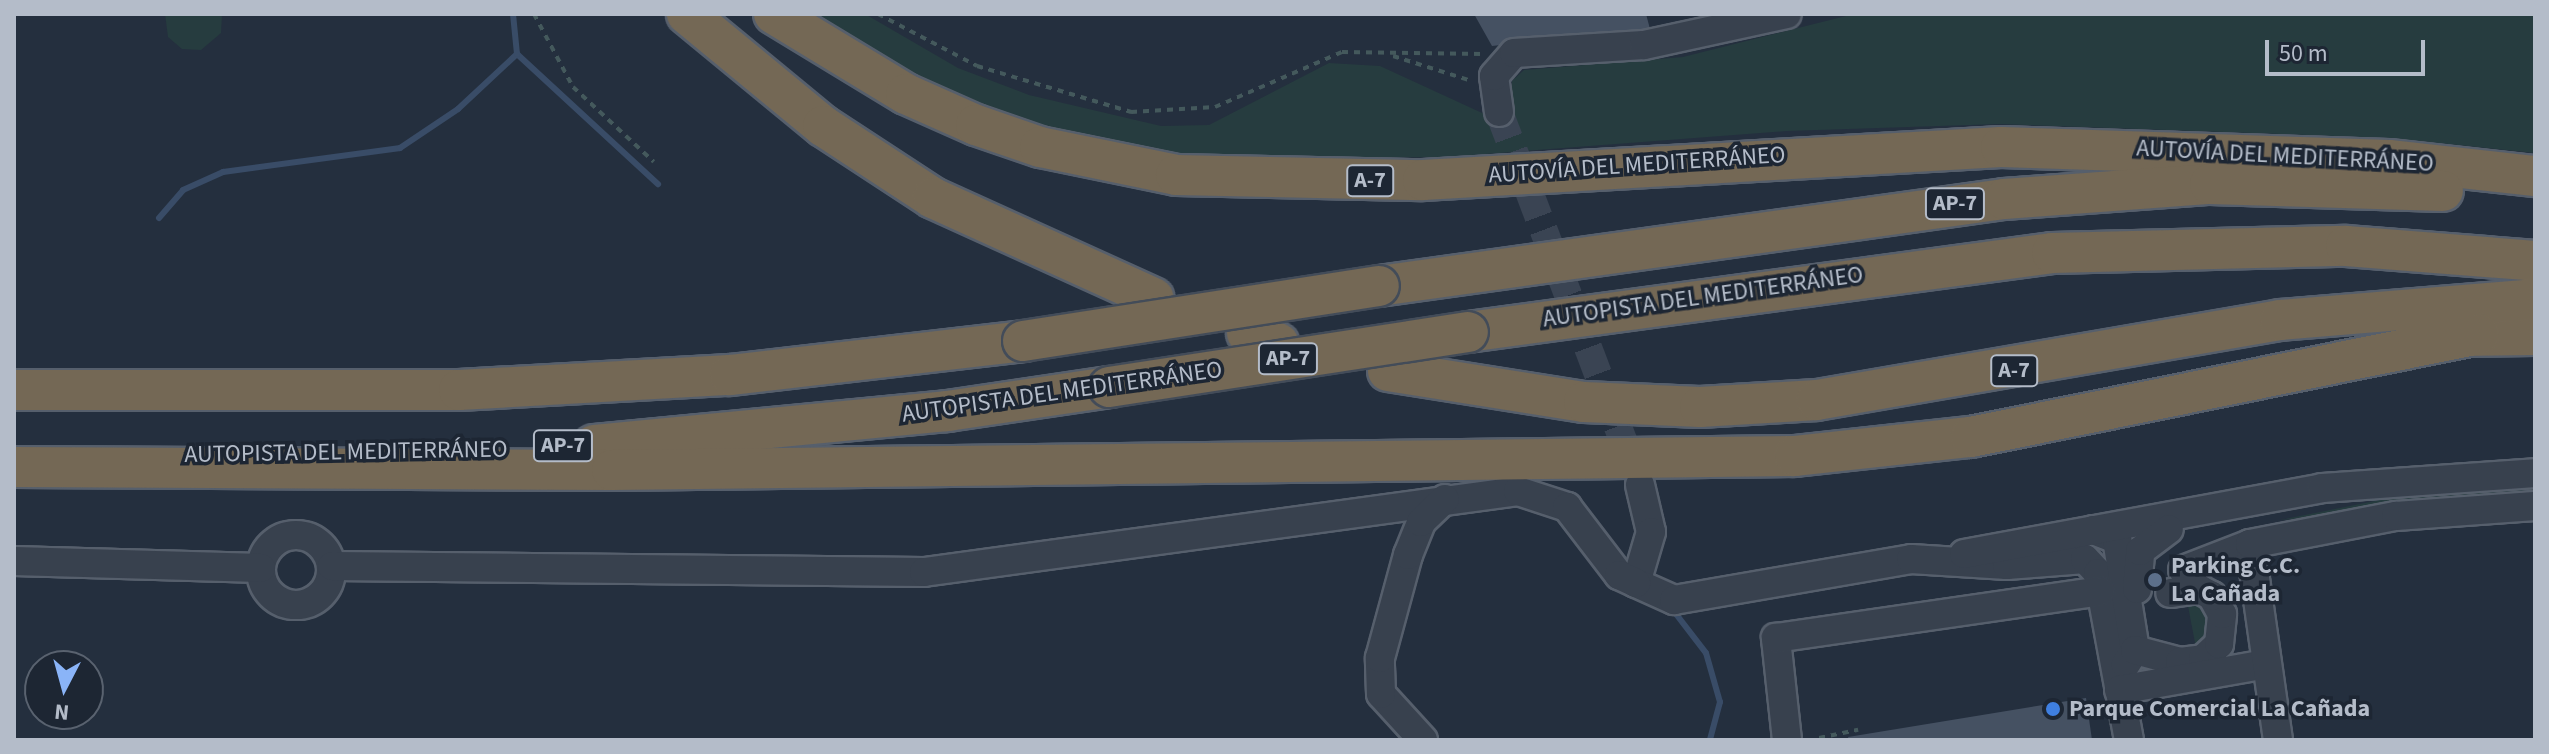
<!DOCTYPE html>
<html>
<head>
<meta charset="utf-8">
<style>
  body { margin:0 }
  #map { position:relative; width:2549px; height:754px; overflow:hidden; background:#242f3e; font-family:"Source Sans 3",sans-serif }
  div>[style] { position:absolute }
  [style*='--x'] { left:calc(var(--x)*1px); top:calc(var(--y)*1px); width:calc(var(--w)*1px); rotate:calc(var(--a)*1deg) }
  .green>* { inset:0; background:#263c3f }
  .stream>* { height:6px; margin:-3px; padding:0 3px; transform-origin:3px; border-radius:3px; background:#394c67 }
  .building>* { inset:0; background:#455162 }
  .minor-tunnel>* { height:28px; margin-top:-14px; transform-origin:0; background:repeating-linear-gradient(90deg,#3a4453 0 28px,transparent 0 42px) }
  .path>* { height:4px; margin-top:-2px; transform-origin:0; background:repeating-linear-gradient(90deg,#44595c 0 6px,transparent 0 12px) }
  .roads { filter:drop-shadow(2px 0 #565f6c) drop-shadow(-2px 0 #565f6c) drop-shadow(0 2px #565f6c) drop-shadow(0 -2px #565f6c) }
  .minor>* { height:28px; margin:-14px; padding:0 14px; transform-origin:14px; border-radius:14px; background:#38414e }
  .minor>.ring { margin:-14px; padding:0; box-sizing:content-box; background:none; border:28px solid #38414e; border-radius:50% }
  .highway>* { height:40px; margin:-20px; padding:0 20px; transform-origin:20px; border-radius:20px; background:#746855 }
  .bridges { filter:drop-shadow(2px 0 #434c59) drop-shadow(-2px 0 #434c59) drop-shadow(0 2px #434c59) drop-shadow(0 -2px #434c59) }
  .highway-bridge>* { height:40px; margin:-20px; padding:0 20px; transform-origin:20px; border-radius:20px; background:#746855 }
  .dots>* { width:22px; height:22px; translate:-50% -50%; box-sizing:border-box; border:4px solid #1d2633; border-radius:50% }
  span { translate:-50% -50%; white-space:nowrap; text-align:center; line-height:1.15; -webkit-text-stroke:7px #1d2633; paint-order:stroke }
  .shield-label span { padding:2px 6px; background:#1d2633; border:2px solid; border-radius:6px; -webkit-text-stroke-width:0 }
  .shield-label { font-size:22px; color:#b4bcc9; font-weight:700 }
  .street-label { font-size:24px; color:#b4bcc9 }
  .poi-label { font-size:24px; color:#b4bcc9; font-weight:700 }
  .left { translate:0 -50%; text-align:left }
  .frame { position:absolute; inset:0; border:16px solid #b4bcc9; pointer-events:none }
  .north { position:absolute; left:24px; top:650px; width:80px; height:80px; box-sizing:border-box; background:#1d2633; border:2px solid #59626f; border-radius:50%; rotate:186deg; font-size:22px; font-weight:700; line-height:32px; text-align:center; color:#b4bcc9 }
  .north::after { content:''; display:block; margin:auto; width:28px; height:36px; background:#8ab4f8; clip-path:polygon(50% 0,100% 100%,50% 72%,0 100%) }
  .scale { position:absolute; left:2265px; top:40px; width:160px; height:36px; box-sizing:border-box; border:4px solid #b4bcc9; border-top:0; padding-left:10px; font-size:24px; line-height:28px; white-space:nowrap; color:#b4bcc9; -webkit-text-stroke:6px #1d2633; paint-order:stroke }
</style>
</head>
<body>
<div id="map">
  <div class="green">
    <i style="clip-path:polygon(165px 14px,222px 14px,221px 33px,201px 50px,182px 49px,168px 37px)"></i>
    <i style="clip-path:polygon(808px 14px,865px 14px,958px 68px,1029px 95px,1161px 126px,1209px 125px,1329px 63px,1380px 66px,1493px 118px,1511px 108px,1512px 81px,1524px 70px,1683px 57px,1854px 14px,2535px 14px,2535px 153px,2390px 138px,2000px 124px,1787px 131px,1446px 157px,1195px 159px,1012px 120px,932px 86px)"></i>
    <i style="clip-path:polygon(2535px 486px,2535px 496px,2280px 520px,2380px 500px)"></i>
    <i style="clip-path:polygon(2195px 597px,2211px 613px,2209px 634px,2196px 648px,2187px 601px)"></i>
  </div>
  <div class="stream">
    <i style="--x:517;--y:54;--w:192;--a:42.7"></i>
    <i style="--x:159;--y:218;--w:37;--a:-49"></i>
    <i style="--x:183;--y:190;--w:44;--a:-24.2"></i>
    <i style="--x:223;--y:172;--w:179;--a:-7.7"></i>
    <i style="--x:400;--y:148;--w:70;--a:-33.9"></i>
    <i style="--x:458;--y:109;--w:81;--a:-43"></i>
    <i style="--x:517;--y:54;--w:40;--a:-95.7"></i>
    <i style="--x:1676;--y:614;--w:49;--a:52.4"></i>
    <i style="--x:1706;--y:653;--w:51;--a:74.1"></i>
    <i style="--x:1720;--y:702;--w:39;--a:105"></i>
  </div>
  <div class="building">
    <i style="clip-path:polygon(1474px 14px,1646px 14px,1650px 29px,1492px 46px)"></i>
    <i style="clip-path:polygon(2086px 698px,2092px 740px,1849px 740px,1848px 737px)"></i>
  </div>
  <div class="minor-tunnel">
    <i style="--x:1499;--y:112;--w:387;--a:69.3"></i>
  </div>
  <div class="path">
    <i style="--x:534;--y:14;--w:83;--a:61.9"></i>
    <i style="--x:573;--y:87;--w:110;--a:42.8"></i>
    <i style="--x:878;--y:14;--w:112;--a:27.7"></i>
    <i style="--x:977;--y:66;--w:161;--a:16.6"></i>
    <i style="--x:1131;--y:112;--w:84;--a:-3.4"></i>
    <i style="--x:1215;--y:107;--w:138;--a:-23.4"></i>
    <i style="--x:1342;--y:52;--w:141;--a:0.8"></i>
    <i style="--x:1393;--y:56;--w:83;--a:17.6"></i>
    <i style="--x:1819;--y:738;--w:40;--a:-12"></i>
  </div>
  <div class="roads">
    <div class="minor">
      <i style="--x:1499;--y:112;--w:36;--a:-98"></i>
      <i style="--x:1494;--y:76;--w:30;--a:-49"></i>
      <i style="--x:1514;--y:53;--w:130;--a:-3.5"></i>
      <i style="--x:1644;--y:45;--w:146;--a:-12.2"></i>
      <i style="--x:1640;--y:485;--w:48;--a:76.8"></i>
      <i style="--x:1651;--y:532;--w:53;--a:106.4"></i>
      <i style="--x:1636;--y:583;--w:42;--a:24.1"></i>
      <i style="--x:1674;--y:600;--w:241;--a:-9.8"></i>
      <i style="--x:1911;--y:559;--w:96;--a:3.6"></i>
      <i style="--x:2007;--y:565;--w:78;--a:-4.4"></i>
      <i style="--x:2085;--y:559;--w:19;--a:47"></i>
      <i style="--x:2098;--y:573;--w:170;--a:79.5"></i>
      <i style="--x:2093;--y:530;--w:26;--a:21"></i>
      <i style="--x:2117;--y:539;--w:112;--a:80.8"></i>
      <i style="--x:2135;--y:650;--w:17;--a:123"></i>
      <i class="ring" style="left:261px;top:535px;width:42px;height:42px"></i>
      <i style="--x:1964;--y:554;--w:364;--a:-10.4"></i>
      <i style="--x:2322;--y:488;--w:214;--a:-4"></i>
      <i style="--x:14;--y:561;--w:247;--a:1.6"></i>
      <i style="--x:332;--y:566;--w:592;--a:0.58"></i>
      <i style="--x:924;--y:572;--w:599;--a:-7.77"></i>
      <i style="--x:1518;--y:491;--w:52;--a:18.1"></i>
      <i style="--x:1567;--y:507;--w:86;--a:52.6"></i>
      <i style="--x:1619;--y:575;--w:19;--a:25"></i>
      <i style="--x:2183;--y:570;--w:72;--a:-21.2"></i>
      <i style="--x:2137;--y:589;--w:38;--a:-85"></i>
      <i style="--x:2140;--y:551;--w:36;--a:-37"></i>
      <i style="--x:2135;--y:650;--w:47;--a:14.9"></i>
      <i style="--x:2180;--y:662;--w:23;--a:-7"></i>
      <i style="--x:2203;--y:659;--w:22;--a:-43"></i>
      <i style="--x:2219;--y:644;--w:30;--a:-84"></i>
      <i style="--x:2222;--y:614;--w:21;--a:-119"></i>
      <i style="--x:2212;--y:596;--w:15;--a:-152"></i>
      <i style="--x:2199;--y:589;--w:29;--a:172"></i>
      <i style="--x:2119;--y:690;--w:149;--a:-10"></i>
      <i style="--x:1423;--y:740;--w:62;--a:-132.4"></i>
      <i style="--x:1381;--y:694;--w:36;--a:-92"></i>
      <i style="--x:1380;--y:658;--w:107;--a:-74.8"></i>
      <i style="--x:1408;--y:555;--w:35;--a:-68"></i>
      <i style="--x:1421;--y:522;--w:33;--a:-44"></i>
      <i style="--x:1787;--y:740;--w:103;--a:-96.2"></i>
      <i style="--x:1776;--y:638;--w:328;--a:-8.2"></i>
      <i style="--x:2278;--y:740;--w:198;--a:-98.1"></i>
      <i style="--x:2250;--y:544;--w:149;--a:-10.9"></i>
      <i style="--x:2396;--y:516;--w:139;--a:-4.1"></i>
    </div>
    <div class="highway">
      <i style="--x:687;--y:14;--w:176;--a:39.5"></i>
      <i style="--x:823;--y:126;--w:131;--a:33.2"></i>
      <i style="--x:933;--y:198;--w:242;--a:24.4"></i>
      <i style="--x:774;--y:14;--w:154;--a:31.2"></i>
      <i style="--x:906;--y:94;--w:77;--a:23.9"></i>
      <i style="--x:976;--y:125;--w:68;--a:19"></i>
      <i style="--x:1040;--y:147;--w:139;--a:11.6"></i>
      <i style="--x:1176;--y:175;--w:247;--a:1.2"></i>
      <i style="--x:1423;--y:180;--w:579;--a:-3.27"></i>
      <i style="--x:2001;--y:147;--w:388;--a:1.9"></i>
      <i style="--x:2389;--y:160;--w:147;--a:6.3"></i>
      <i style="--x:1379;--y:286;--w:631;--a:-7.92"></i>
      <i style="--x:2004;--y:199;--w:207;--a:-4.2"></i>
      <i style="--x:2210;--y:184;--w:233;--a:1.7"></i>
      <i style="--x:1468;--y:332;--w:589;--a:-7.7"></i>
      <i style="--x:2052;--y:253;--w:294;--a:-1.4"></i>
      <i style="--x:2346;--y:246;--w:190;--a:4.5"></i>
      <i style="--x:1247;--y:333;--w:33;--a:18"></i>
      <i style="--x:2454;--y:336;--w:81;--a:-0.7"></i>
      <i style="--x:1388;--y:371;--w:198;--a:9"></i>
      <i style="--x:1584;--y:402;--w:116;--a:2.5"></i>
      <i style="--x:1700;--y:407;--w:117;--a:-3.4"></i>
      <i style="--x:1817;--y:400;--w:470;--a:-9.8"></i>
      <i style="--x:2280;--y:320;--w:256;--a:-4.7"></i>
      <i style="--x:14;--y:390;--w:445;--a:0"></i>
      <i style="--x:459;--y:390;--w:271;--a:-3.2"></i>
      <i style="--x:730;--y:375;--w:295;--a:-6.6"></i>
      <i style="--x:594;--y:445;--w:355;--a:-5.5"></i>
      <i style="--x:947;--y:411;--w:164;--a:-8.4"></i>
      <i style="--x:14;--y:467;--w:598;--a:0.29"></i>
      <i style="--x:612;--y:470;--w:1183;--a:-0.68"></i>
      <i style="--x:1795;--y:456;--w:177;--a:-6.2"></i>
      <i style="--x:1971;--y:437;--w:518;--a:-11.46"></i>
    </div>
  </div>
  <div class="bridges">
    <div class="highway-bridge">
      <i style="--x:1023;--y:341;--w:360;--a:-8.8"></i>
      <i style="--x:1109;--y:387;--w:363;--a:-8.7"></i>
    </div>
  </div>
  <div class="dots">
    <i style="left:2155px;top:580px;background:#5c6f8a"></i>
    <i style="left:2053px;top:709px;background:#3f7fe0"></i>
  </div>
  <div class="shield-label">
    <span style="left:1370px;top:181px">A-7</span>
    <span style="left:1955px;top:204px">AP-7</span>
    <span style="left:1288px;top:359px">AP-7</span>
    <span style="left:2014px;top:371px">A-7</span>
    <span style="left:563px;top:446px">AP-7</span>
  </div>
  <div class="street-label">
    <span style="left:2285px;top:156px;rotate:3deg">AUTOVÍA DEL MEDITERRÁNEO</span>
    <span style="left:1637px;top:165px;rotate:-4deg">AUTOVÍA DEL MEDITERRÁNEO</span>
    <span style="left:1703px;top:297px;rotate:-8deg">AUTOPISTA DEL MEDITERRÁNEO</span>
    <span style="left:1062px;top:392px;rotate:-8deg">AUTOPISTA DEL MEDITERRÁNEO</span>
    <span style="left:346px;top:452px;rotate:-1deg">AUTOPISTA DEL MEDITERRÁNEO</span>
  </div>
  <div class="poi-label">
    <span class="left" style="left:2171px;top:580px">Parking C.C.<br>La Cañada</span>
    <span class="left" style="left:2069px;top:709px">Parque Comercial La Cañada</span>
  </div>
  <div class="frame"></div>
  <div class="north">N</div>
  <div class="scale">50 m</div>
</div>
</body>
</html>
